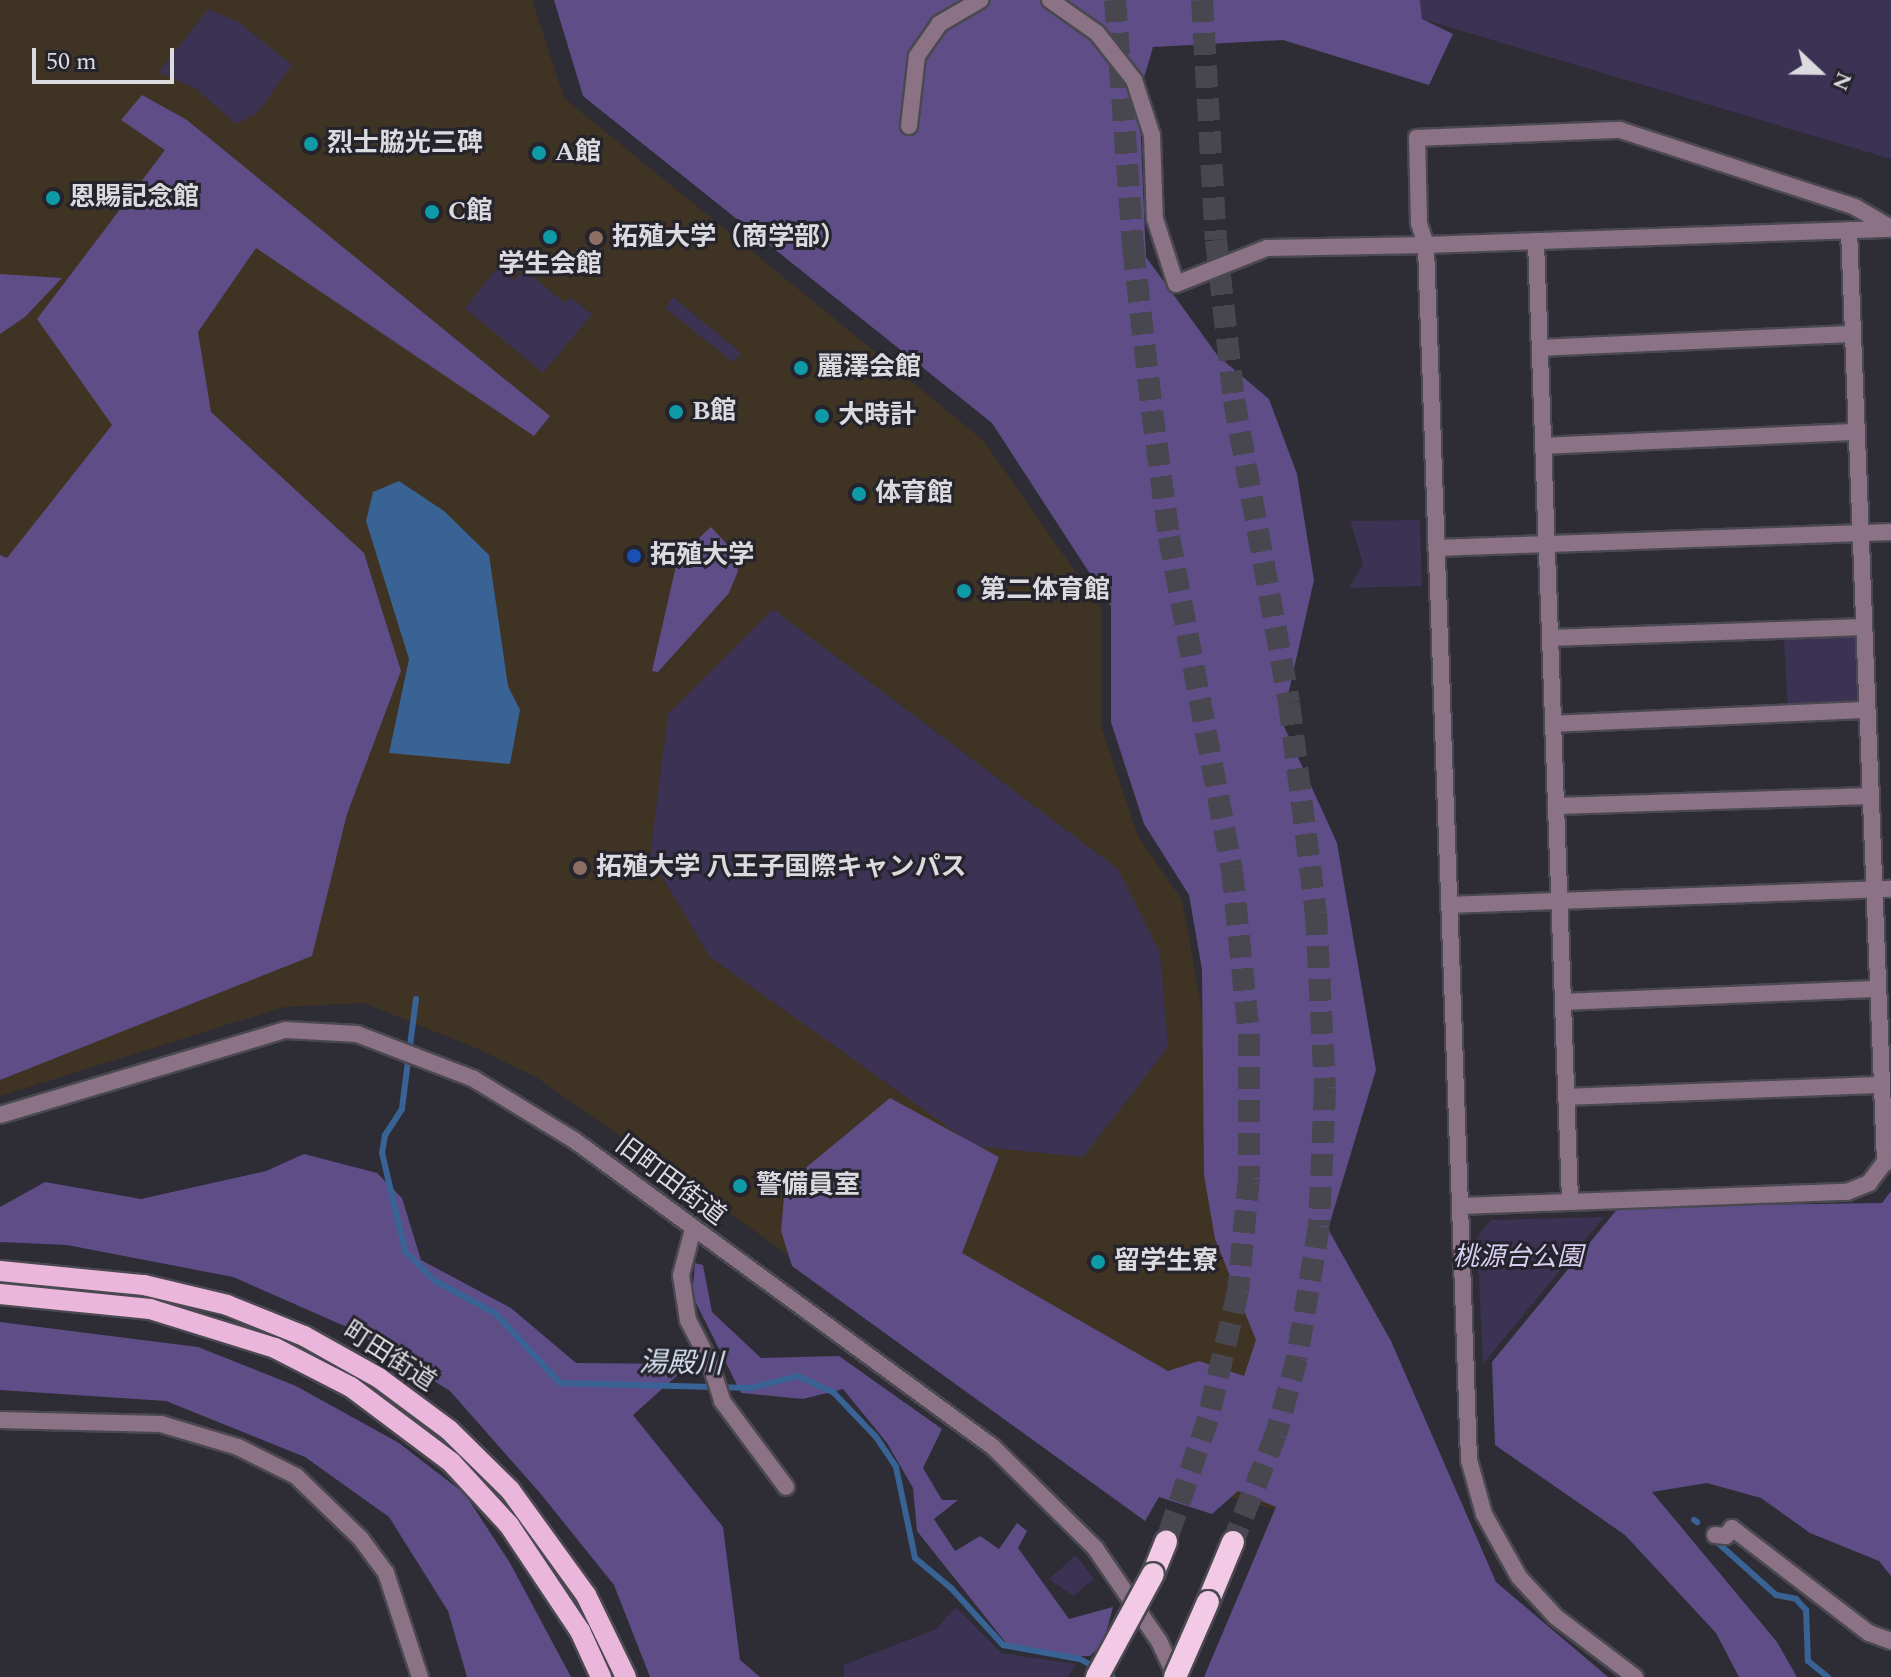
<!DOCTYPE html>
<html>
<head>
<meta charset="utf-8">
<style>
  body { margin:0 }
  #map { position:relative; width:1891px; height:1677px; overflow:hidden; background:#2e2c35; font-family:Spectral,"Noto Sans JP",serif }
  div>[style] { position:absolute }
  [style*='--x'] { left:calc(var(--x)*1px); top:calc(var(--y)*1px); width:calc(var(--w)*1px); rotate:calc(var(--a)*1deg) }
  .education>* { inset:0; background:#3f3324 }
  .green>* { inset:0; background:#3c3253 }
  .forest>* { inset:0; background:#5f4d87 }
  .water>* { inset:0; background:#386394 }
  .stream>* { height:6px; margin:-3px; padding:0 3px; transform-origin:3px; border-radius:3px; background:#386394 }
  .trunk-tunnel>* { height:22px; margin-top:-11px; transform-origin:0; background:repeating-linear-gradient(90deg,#48464e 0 22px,transparent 0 33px) }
  .roads { filter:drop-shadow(2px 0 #4a4850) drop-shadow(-2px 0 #4a4850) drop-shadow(0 2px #4a4850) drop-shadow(0 -2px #4a4850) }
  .minor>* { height:16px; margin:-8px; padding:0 8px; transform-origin:8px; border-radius:8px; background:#8c7285 }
  .tertiary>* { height:16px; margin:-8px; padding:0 8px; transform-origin:8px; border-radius:8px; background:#8c7285 }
  .primary>* { height:20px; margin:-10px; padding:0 10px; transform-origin:10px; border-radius:10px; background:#ebb6dc }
  .trunk>* { height:22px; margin:-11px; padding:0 11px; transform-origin:11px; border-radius:11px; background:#f2cae6 }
  .bridges { filter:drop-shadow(2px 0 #4a4850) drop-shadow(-2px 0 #4a4850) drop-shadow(0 2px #4a4850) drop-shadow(0 -2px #4a4850) }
  .trunk-bridge>* { height:22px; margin:-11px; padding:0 11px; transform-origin:11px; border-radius:11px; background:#f2cae6 }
  .dots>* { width:22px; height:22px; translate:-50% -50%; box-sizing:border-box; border:4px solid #25232b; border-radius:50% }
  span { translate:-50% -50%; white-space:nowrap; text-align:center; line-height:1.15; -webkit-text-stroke:6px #25232b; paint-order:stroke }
  .poi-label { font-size:26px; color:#dbdadf; font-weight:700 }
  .left { translate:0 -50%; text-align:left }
  .street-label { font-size:26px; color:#dbdadf }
  .park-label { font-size:26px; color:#d7cef2; font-style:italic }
  .water-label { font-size:28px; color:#d6e2f1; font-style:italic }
  .north { position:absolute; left:1779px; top:32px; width:80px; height:80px; -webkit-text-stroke:6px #25232b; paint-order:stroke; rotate:112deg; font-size:22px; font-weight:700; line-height:32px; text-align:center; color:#dbdadf }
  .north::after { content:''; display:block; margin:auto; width:28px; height:36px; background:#dbdadf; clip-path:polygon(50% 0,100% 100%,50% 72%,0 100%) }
  .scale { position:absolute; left:32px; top:48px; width:142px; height:36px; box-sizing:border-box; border:4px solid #dbdadf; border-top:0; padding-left:10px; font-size:24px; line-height:28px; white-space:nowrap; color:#dbdadf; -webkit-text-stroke:6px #25232b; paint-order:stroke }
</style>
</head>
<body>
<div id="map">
  <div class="education">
    <i style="clip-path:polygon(0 0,532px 0,564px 98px,983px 440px,1101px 608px,1101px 726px,1138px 836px,1182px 900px,1219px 1104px,1392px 1376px,1216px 1655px,1274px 1509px,1090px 1458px,1030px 1425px,536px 1077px,476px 1048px,364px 1003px,284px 1007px,0 1096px)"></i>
  </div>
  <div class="green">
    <i style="clip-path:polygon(1420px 0,1891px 0,1891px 159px,1422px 19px)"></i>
    <i style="clip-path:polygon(208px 9px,240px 23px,292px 65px,257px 113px,236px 124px,195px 88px,159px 72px)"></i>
    <i style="clip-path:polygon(498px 267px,514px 280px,524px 270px,564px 302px,571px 298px,592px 314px,543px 373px,465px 308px)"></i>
    <i style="clip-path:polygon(673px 297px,741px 353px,733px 362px,665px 308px)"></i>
    <i style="clip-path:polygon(1420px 520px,1422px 586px,1349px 588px,1363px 564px,1350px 521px)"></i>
    <i style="clip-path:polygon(773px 609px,1118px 869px,1160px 953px,1168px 1047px,1083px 1157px,975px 1146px,710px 957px,650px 857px,668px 714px)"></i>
    <i style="clip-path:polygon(1855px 637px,1858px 707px,1788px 711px,1784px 640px)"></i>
    <i style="clip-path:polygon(1604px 1217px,1483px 1364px,1477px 1237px,1491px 1220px)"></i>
    <i style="clip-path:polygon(1076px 1555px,1094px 1579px,1073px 1596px,1049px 1579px)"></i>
    <i style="clip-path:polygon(956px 1607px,1001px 1653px,1076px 1664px,1068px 1677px,844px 1677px,844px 1665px,936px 1629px)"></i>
  </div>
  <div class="forest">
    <i style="clip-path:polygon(554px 0,1420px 0,1422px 19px,1453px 34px,1429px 85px,1283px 40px,1153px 47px,1139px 95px,1146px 257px,1218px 356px,1269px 399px,1297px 474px,1314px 580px,1282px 722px,1337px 843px,1376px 1070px,1328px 1229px,1391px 1341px,1496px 1582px,1608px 1677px,1204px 1677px,1276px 1507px,1238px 1491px,1212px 1514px,1159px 1497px,1145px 1521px,792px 1266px,781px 1231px,785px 1185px,890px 1098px,999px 1157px,962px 1253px,1168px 1371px,1199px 1361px,1244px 1376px,1256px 1340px,1215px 1239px,1204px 1175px,1202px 970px,1189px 895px,1144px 824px,1111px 722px,1111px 606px,992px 423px,583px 96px)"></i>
    <i style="clip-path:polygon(142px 95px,187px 120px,550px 416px,534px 436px,256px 248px,198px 332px,211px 412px,364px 553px,401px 671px,347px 814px,312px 956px,0 1080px,0 555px,7px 558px,112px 425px,37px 319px,165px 150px,121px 120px)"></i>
    <i style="clip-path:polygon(0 274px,61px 278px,62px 278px,25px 317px,0 334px)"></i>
    <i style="clip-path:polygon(711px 527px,737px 555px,738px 571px,729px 593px,658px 672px,652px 671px,678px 557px)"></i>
    <i style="clip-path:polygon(304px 1154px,377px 1173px,402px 1198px,421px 1260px,511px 1308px,576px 1363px,690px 1364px,633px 1415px,723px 1527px,740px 1660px,760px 1677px,650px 1677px,614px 1585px,540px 1493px,450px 1391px,349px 1328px,233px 1277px,67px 1245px,0 1242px,0 1207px,45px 1182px,141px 1199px,266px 1171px)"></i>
    <i style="clip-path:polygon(1891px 1191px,1891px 1576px,1879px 1561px,1810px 1533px,1761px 1498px,1707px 1483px,1652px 1492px,1777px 1642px,1797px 1677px,1739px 1677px,1716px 1633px,1625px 1535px,1495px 1445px,1492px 1362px,1619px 1207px,1882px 1203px)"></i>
    <i style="clip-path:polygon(695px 1263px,703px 1265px,712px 1312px,761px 1358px,839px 1356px,942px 1429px,923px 1468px,942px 1500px,958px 1500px,934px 1519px,955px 1551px,980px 1536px,999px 1549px,1017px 1523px,1027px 1531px,1018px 1548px,1069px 1619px,1113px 1607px,1103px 1644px,1090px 1656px,1055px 1657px,1006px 1643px,917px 1531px,913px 1488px,887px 1443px,843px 1389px,803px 1399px,741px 1393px,692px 1295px)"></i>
    <i style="clip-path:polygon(0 1322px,198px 1347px,296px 1386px,399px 1443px,465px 1494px,510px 1563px,571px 1677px,467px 1677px,448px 1611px,389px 1517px,305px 1457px,166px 1401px,0 1390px)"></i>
  </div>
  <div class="water">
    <i style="clip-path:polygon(399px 481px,444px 511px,489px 555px,508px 686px,520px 710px,510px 764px,389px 753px,409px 659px,366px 521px,373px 492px)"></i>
  </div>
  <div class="stream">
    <i style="--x:416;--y:999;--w:111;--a:97.3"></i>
    <i style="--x:402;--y:1109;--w:31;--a:123"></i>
    <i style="--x:385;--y:1135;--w:18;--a:99"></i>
    <i style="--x:382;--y:1153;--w:101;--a:76.8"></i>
    <i style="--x:405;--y:1251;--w:42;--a:45"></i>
    <i style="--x:435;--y:1281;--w:68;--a:28.1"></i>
    <i style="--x:495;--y:1313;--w:96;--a:47.1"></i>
    <i style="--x:560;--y:1383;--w:191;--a:1.5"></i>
    <i style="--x:751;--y:1388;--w:49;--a:-14.3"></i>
    <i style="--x:798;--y:1376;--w:40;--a:25"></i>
    <i style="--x:834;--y:1393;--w:61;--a:46.3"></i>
    <i style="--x:876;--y:1437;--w:36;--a:56"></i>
    <i style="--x:896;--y:1467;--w:93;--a:78.2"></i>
    <i style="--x:915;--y:1558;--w:47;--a:39.8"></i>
    <i style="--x:951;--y:1588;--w:77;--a:47.6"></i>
    <i style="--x:1003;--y:1645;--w:78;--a:10.3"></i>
    <i style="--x:1080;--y:1659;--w:37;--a:29"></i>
    <i style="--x:1694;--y:1520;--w:4;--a:34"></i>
    <i style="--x:1718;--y:1543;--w:78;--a:41.9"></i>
    <i style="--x:1776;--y:1595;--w:20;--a:11"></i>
    <i style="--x:1796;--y:1599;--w:15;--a:48"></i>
    <i style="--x:1806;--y:1610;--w:51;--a:87.8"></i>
    <i style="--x:1808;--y:1661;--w:26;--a:39"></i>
  </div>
  <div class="trunk-tunnel">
    <i style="--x:1115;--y:0;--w:248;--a:85.8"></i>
    <i style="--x:1133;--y:247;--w:165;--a:83.4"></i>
    <i style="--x:1152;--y:411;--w:127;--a:82.3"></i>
    <i style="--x:1169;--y:537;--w:339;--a:79.3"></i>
    <i style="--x:1232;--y:870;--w:165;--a:84.1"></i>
    <i style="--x:1249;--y:1034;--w:144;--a:90"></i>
    <i style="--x:1249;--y:1178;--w:114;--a:95.6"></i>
    <i style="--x:1238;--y:1291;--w:131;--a:103.2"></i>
    <i style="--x:1208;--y:1419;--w:130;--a:108.9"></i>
    <i style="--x:1202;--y:0;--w:240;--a:86.7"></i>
    <i style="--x:1216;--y:240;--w:161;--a:83.6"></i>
    <i style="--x:1234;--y:400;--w:308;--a:79.7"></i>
    <i style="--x:1289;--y:703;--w:212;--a:82.7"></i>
    <i style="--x:1316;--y:913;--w:175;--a:87.1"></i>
    <i style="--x:1325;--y:1088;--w:138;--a:92.5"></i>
    <i style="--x:1319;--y:1226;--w:134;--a:99.5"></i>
    <i style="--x:1297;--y:1358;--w:79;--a:105.4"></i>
    <i style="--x:1276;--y:1434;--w:116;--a:111.7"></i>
  </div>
  <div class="roads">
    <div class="minor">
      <i style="--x:1050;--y:0;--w:57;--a:35.1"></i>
      <i style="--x:1097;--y:33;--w:60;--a:51.8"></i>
      <i style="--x:1134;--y:80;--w:58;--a:71.9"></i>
      <i style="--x:1152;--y:135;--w:84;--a:88"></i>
      <i style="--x:1155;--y:219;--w:68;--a:72.1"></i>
      <i style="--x:1176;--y:284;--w:98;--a:-21.6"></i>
      <i style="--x:1267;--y:248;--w:159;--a:-1.1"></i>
      <i style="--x:1426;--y:245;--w:23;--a:-108"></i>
      <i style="--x:1419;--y:223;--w:85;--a:-91.3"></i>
      <i style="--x:1417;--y:138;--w:203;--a:-2.3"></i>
      <i style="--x:1620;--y:130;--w:247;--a:18.1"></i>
      <i style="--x:1855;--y:207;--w:42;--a:30.3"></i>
      <i style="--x:909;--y:126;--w:70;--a:-83.5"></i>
      <i style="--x:917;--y:56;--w:39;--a:-55"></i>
      <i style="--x:939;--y:24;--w:48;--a:-30.3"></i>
      <i style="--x:1849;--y:230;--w:934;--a:87.79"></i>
      <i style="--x:1536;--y:241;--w:962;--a:87.97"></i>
      <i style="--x:1540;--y:348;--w:313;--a:-2.6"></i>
      <i style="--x:1543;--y:446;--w:314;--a:-2.6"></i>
      <i style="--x:1550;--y:638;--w:314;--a:-2"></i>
      <i style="--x:1553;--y:724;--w:314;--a:-2.6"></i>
      <i style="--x:1556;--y:806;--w:315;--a:-1.8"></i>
      <i style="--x:1563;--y:1002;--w:315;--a:-2.4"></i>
      <i style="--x:1566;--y:1097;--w:316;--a:-2.2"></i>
      <i style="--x:693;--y:1229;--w:48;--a:104.6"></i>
      <i style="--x:681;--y:1275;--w:46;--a:81.2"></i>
      <i style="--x:688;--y:1320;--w:48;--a:62.9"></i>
      <i style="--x:710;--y:1363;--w:40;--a:72"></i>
      <i style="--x:722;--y:1401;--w:107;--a:53.3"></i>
      <i style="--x:1715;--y:1535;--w:11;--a:5"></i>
      <i style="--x:1726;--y:1536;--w:10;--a:-53"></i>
      <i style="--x:1732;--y:1528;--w:173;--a:37.5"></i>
      <i style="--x:1869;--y:1633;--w:23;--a:20"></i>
    </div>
    <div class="tertiary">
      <i style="--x:1436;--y:548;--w:455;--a:-2"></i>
      <i style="--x:1449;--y:905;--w:442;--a:-2.1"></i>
      <i style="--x:0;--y:1115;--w:298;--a:-16.6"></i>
      <i style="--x:286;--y:1030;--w:71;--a:3.2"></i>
      <i style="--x:357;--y:1034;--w:125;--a:21"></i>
      <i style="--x:474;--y:1079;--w:117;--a:31.4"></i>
      <i style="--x:574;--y:1140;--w:519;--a:36.23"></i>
      <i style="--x:993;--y:1447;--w:144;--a:44.7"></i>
      <i style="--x:1095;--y:1548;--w:113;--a:55.5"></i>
      <i style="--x:1159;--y:1641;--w:40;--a:65"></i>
      <i style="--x:1460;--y:1206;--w:387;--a:-2.1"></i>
      <i style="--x:1847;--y:1192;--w:24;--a:-22"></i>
      <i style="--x:1869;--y:1183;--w:36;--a:-53"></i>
      <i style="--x:0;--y:1420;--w:161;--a:1.4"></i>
      <i style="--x:161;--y:1424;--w:80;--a:16.6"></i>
      <i style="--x:238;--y:1447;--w:65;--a:26.6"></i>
      <i style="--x:296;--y:1476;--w:91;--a:44.1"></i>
      <i style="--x:361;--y:1539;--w:42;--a:53.7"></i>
      <i style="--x:386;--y:1573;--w:109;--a:71.9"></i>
      <i style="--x:1635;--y:1677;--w:99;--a:-142.8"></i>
      <i style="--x:1556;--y:1617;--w:54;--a:-132.8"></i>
      <i style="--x:1519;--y:1577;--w:72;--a:-119.1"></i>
      <i style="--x:1484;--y:1514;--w:56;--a:-105.5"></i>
      <i style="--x:1469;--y:1460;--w:1216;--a:-92.03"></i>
      <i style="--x:1426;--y:245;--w:465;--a:-2"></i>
    </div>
    <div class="primary">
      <i style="--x:0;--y:1271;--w:145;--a:5.6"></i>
      <i style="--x:144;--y:1285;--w:85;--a:13.5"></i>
      <i style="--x:227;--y:1305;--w:83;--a:21.9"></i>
      <i style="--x:304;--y:1336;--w:86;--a:29.2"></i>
      <i style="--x:379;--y:1378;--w:87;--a:36.6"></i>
      <i style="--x:449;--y:1430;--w:86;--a:44.5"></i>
      <i style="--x:510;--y:1490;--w:130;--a:54.1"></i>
      <i style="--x:586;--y:1595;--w:91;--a:64"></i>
      <i style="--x:0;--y:1294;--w:151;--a:5.7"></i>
      <i style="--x:150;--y:1309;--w:131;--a:17.3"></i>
      <i style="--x:275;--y:1348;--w:85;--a:27.2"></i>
      <i style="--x:351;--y:1387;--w:125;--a:36.9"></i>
      <i style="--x:451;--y:1462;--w:86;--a:47.4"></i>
      <i style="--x:509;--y:1525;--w:128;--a:56.2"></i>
      <i style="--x:580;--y:1631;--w:51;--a:65.5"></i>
    </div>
    <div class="trunk">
      <i style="--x:1153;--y:1574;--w:35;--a:-68"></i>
      <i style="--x:1208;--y:1602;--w:65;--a:-67.4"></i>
    </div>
  </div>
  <div class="bridges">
    <div class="trunk-bridge">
      <i style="--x:1097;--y:1677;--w:117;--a:-61.5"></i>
      <i style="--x:1175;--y:1677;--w:82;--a:-66.3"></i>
    </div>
  </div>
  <div class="dots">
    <i style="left:311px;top:144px;background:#0f9aa8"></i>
    <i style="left:539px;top:153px;background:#0f9aa8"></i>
    <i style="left:53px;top:198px;background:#0f9aa8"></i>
    <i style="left:432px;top:212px;background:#0f9aa8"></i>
    <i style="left:550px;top:237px;background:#0f9aa8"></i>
    <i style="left:596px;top:238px;background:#8d6e63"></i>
    <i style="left:801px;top:368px;background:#0f9aa8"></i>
    <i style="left:676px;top:412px;background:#0f9aa8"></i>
    <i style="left:822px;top:416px;background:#0f9aa8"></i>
    <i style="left:859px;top:494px;background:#0f9aa8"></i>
    <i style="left:634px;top:556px;background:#1a4fb4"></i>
    <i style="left:964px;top:591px;background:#0f9aa8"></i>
    <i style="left:580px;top:868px;background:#8d6e63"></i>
    <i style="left:740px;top:1186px;background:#0f9aa8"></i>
    <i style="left:1098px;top:1262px;background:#0f9aa8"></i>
  </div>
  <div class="poi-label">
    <span class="left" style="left:327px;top:144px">烈士脇光三碑</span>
    <span class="left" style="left:555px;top:153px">A館</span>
    <span class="left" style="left:69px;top:198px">恩賜記念館</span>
    <span class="left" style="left:448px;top:212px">C館</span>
    <span class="left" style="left:612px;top:238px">拓殖大学（商学部）</span>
    <span style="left:550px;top:265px">学生会館</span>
    <span class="left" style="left:817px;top:368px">麗澤会館</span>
    <span class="left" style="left:692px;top:412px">B館</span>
    <span class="left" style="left:838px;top:416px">大時計</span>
    <span class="left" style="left:875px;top:494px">体育館</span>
    <span class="left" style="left:650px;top:556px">拓殖大学</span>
    <span class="left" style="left:980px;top:591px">第二体育館</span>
    <span class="left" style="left:596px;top:868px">拓殖大学 八王子国際キャンパス</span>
    <span class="left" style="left:756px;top:1186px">警備員室</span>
    <span class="left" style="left:1114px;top:1262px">留学生寮</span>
  </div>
  <div class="street-label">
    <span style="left:670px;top:1181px;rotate:37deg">旧町田街道</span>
    <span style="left:389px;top:1357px;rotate:33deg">町田街道</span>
  </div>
  <div class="park-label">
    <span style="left:1518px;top:1258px">桃源台公園</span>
  </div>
  <div class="water-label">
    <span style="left:681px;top:1364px;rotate:1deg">湯殿川</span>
  </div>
  <div class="north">N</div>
  <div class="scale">50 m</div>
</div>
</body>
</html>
